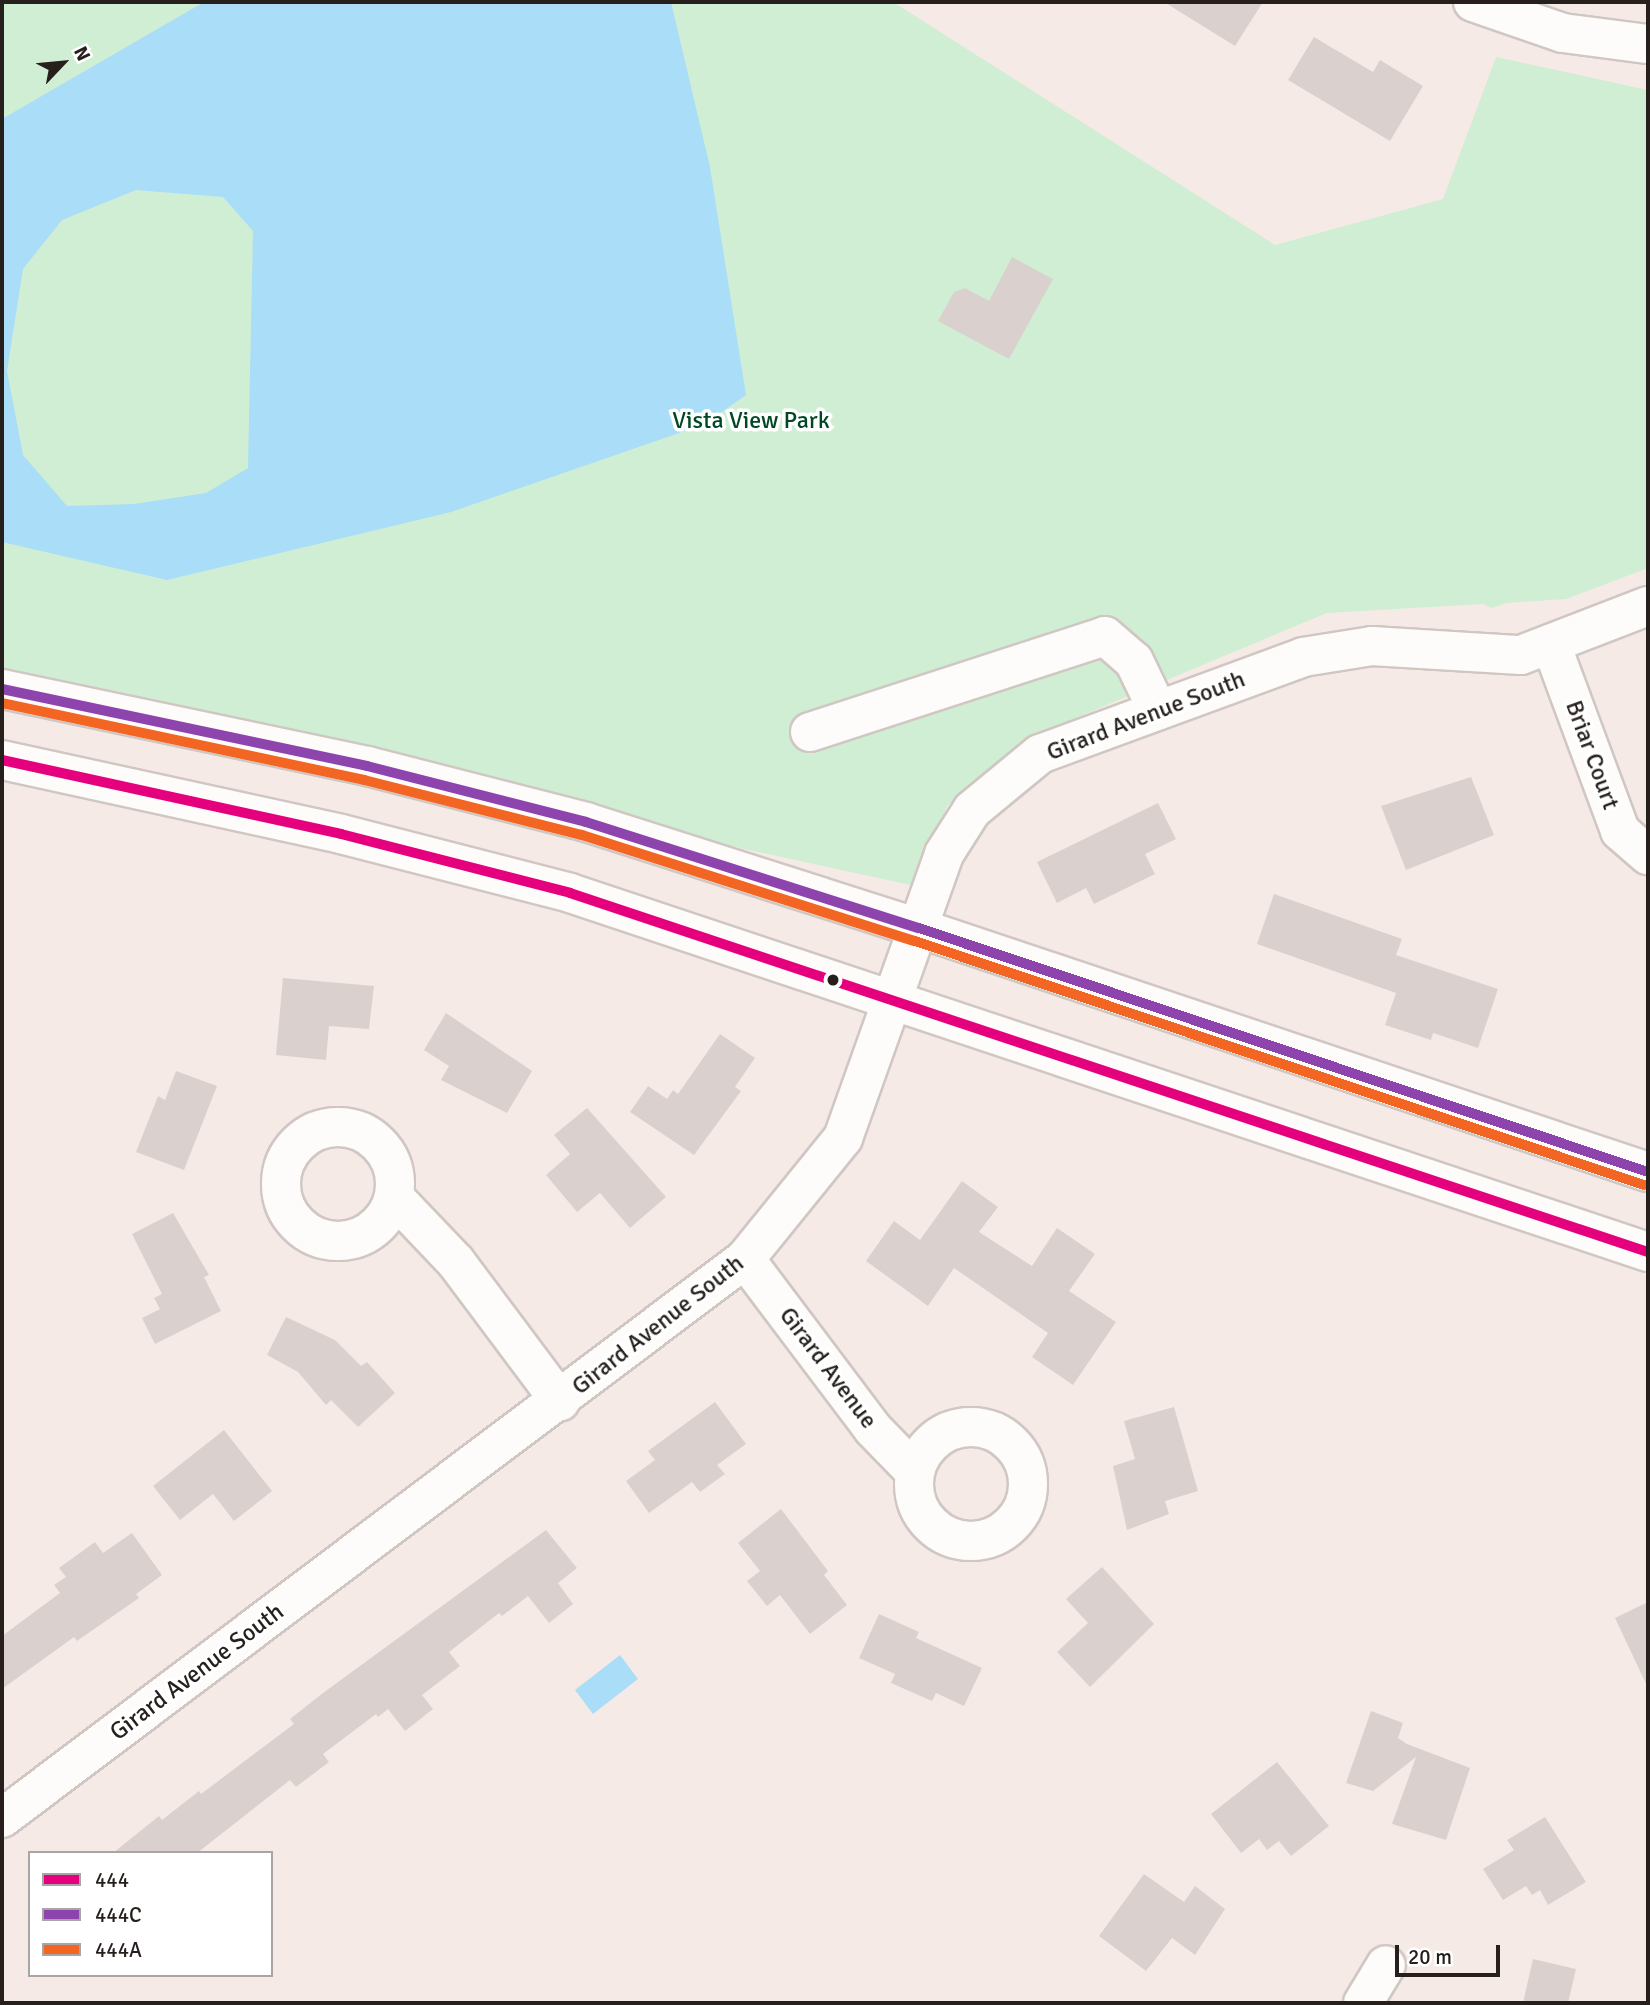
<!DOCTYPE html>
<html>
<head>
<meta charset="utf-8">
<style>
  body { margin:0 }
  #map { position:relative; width:1650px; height:2005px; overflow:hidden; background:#f6eae6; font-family:Signika,sans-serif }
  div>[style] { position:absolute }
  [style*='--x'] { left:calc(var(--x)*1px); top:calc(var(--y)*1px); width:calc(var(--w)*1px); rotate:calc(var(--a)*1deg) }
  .green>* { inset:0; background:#d0eed3 }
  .water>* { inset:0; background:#a9ddf8 }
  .building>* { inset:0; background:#dad1cf }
  .roads { filter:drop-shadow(2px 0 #d0c7c3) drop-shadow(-2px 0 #d0c7c3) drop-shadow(0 2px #d0c7c3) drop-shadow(0 -2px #d0c7c3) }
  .minor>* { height:38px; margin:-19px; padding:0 19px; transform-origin:19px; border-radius:19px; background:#fefcfb }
  .minor>.ring { margin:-19px; padding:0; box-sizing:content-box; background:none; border:38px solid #fefcfb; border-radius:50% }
  .bus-1>* { height:10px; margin:-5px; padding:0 5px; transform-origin:5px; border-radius:5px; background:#e5007d }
  .bus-2>* { height:10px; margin:-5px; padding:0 5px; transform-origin:5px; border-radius:5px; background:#8e44ad }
  .bus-3>* { height:10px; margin:-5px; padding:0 5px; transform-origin:5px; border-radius:5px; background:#f26522 }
  .dots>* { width:19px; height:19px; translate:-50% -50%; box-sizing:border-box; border:4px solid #fff; border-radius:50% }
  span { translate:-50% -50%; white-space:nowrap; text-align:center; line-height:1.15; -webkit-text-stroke:7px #fff; paint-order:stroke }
  .park-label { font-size:24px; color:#004824 }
  .street-label { font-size:24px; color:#261f1c }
  .frame { position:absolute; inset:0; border:4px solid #261f1c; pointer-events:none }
  .legend { position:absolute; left:28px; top:1851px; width:245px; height:126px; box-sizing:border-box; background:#fff; border:2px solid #a8a5a4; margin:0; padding:9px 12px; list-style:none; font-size:21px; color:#261f1c }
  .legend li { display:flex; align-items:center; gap:14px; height:35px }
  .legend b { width:35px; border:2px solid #a8a5a4 }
  .north { position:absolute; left:28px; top:28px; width:70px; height:70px; -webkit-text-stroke:5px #fff; paint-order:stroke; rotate:64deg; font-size:19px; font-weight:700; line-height:28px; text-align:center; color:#261f1c }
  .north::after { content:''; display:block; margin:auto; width:24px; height:32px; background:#261f1c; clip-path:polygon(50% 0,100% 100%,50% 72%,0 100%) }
  .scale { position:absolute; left:1395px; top:1945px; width:105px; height:32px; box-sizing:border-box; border:4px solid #261f1c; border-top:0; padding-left:9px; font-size:21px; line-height:24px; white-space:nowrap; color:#261f1c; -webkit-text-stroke:5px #fff; paint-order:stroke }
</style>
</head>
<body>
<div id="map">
  <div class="green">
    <i style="clip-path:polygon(2px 2px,893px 2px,1275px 245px,1443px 199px,1496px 57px,1648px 90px,1648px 568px,1566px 599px,1506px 603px,1492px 608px,1483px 604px,1327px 613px,1035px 735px,947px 806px,915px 886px,2px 688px)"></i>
  </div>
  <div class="water">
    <i style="clip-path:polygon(evenodd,204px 2px,671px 2px,710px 167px,746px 395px,705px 424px,451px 512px,167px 580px,2px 542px,2px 119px,204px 2px,136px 190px,223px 197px,253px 231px,248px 468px,206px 493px,134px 504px,67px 506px,23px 455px,7px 371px,23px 269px,62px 220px,136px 190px)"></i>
    <i style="clip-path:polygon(620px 1655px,638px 1679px,593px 1714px,575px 1690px)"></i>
  </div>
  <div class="building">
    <i style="clip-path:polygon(1164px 2px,1263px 2px,1235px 46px)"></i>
    <i style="clip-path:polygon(1314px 37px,1373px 72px,1380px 60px,1423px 86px,1390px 141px,1288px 80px)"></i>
    <i style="clip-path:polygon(1012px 257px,1053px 279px,1009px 359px,938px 321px,954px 292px,965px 288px,989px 301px)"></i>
    <i style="clip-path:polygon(1471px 777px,1494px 835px,1406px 870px,1381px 806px)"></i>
    <i style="clip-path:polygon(1158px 803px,1176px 839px,1145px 854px,1155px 874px,1094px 904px,1086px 888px,1057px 903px,1037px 862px)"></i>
    <i style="clip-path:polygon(1274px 894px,1402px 939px,1396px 955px,1498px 989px,1478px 1048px,1433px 1033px,1431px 1040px,1385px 1025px,1396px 993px,1257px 944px)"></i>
    <i style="clip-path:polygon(283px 978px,374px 986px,369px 1029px,329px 1026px,326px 1060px,276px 1055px)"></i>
    <i style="clip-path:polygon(446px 1013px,532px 1071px,507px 1113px,441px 1080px,449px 1066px,424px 1050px)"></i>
    <i style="clip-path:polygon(720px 1034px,755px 1058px,735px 1087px,741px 1091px,694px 1155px,630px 1112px,648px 1086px,667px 1099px,673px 1090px,678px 1094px)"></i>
    <i style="clip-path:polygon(176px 1071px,217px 1086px,184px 1170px,136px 1152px,158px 1096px,165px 1100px)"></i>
    <i style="clip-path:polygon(587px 1108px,666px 1197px,630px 1228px,600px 1193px,577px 1212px,546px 1175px,570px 1154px,554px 1135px)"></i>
    <i style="clip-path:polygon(962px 1181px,998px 1207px,979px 1232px,1032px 1266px,1057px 1228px,1095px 1254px,1069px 1291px,1116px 1322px,1073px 1385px,1032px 1357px,1048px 1333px,954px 1268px,928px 1306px,866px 1261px,894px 1221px,920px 1240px)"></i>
    <i style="clip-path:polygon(173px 1213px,209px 1275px,204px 1277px,221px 1311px,155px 1344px,142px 1318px,160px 1309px,154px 1298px,162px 1294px,132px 1234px)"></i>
    <i style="clip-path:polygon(286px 1317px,335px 1340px,361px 1366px,367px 1362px,395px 1393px,358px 1427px,331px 1400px,326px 1405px,298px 1372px,267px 1355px)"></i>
    <i style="clip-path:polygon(715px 1402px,746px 1444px,717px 1465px,725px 1474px,700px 1492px,692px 1482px,649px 1513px,626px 1481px,655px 1460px,648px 1451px)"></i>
    <i style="clip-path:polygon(1174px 1407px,1198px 1491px,1165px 1501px,1169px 1514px,1127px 1530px,1113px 1466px,1135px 1459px,1124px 1421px)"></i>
    <i style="clip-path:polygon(224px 1430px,272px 1491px,234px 1521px,213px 1494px,180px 1520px,153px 1486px)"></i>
    <i style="clip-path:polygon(781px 1509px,828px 1571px,824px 1575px,847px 1605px,810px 1634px,780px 1595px,767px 1606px,747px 1581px,760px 1571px,738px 1543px)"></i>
    <i style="clip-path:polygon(546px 1530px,577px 1568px,558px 1583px,573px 1604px,549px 1623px,528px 1596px,502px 1616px,499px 1613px,449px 1652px,460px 1666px,422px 1695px,433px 1709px,405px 1731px,388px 1709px,378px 1717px,376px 1714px,323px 1754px,329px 1762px,296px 1787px,290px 1780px,197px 1853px,113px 1853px,159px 1816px,162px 1820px,199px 1791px,201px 1794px,294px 1724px,290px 1719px,323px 1693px)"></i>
    <i style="clip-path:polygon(132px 1533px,162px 1575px,136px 1594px,139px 1598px,77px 1641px,74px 1637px,2px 1689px,2px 1636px,60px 1593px,54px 1585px,66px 1577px,59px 1568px,95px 1542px,103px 1553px)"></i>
    <i style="clip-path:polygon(1102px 1567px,1154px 1624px,1090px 1687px,1057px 1652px,1088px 1623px,1066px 1599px)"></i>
    <i style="clip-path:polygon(1648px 1602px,1648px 1688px,1615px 1618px)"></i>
    <i style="clip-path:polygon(879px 1614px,919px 1632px,916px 1638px,982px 1668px,964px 1706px,936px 1693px,932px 1701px,891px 1683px,895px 1674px,859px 1658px)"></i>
    <i style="clip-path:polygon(1371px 1711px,1403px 1723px,1398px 1738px,1407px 1744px,1470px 1768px,1446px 1840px,1392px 1824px,1416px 1757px,1373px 1791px,1346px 1783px)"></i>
    <i style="clip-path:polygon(1277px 1762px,1329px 1826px,1291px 1856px,1279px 1841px,1267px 1850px,1259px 1839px,1241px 1853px,1211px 1814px)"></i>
    <i style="clip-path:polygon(1545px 1817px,1586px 1882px,1548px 1905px,1540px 1890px,1532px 1895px,1526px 1886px,1503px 1900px,1483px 1869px,1514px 1850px,1507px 1840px)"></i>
    <i style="clip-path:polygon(1144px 1874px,1184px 1902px,1195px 1886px,1225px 1909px,1195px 1955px,1172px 1938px,1146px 1971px,1099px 1936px)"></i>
    <i style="clip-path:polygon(1533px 1959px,1576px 1969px,1568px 2003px,1523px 2003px)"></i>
  </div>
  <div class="roads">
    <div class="minor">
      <i style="--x:1473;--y:2;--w:95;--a:19"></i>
      <i style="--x:1563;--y:33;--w:86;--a:7.4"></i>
      <i style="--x:1551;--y:644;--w:199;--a:69.7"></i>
      <i style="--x:1620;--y:831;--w:37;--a:41"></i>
      <i style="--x:2;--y:689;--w:373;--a:11.9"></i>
      <i style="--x:367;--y:766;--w:226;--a:14.3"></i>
      <i style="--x:586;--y:822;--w:349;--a:17.7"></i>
      <i style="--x:919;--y:928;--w:769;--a:18.51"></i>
      <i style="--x:810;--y:732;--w:310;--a:-18"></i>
      <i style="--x:1105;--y:636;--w:38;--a:41"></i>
      <i style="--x:1134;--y:661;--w:55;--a:64.4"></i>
      <i style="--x:2;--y:760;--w:347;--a:12.3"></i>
      <i style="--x:341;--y:834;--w:236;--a:14.4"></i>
      <i style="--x:570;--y:893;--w:1136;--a:18.42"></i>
      <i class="ring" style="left:281px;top:1127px;width:76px;height:76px"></i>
      <i style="--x:394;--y:1197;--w:90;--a:46.4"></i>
      <i style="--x:456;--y:1262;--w:174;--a:53.2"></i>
      <i style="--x:745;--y:1259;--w:213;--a:53"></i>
      <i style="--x:873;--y:1429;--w:60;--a:45.7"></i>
      <i class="ring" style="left:914px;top:1427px;width:76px;height:76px"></i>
      <i style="--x:2;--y:1818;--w:930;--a:-36.96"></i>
      <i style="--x:745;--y:1259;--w:156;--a:-51"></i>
      <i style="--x:843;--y:1138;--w:301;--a:-70.4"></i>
      <i style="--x:944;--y:854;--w:52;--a:-57.5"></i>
      <i style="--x:972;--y:810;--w:88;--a:-39.5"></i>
      <i style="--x:1040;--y:754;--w:280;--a:-20.2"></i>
      <i style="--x:1303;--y:657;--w:70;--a:-9.1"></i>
      <i style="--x:1372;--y:646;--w:149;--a:3.5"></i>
      <i style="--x:1521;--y:655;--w:136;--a:-21.1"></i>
      <i style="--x:1363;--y:2003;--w:44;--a:-58.8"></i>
    </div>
  </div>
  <div class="bus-1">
    <i style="--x:2;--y:760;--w:347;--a:12.3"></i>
    <i style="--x:341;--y:834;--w:236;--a:14.4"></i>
    <i style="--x:570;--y:893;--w:1136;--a:18.42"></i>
  </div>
  <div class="bus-2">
    <i style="--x:2;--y:689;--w:373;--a:11.9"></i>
    <i style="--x:367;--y:766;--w:226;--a:14.3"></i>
    <i style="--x:586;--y:822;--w:349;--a:17.7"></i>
    <i style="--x:919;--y:928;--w:769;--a:18.51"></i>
  </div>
  <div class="bus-3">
    <i style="--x:2;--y:703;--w:370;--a:12"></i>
    <i style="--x:364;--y:780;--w:225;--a:14.2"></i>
    <i style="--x:582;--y:835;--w:349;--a:17.7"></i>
    <i style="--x:915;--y:941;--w:769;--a:18.51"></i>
  </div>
  <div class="dots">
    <i style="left:833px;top:980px;background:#261f1c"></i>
  </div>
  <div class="park-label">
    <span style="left:751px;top:421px">Vista View Park</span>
  </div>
  <div class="street-label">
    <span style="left:1146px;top:716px;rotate:-21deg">Girard Avenue South</span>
    <span style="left:1592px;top:755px;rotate:70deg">Briar Court</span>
    <span style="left:658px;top:1325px;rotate:-38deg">Girard Avenue South</span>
    <span style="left:828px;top:1368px;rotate:53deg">Girard Avenue</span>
    <span style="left:197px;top:1672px;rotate:-37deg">Girard Avenue South</span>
  </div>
  <div class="frame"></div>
  <ul class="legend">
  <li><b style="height:9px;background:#e5007d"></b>444</li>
  <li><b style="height:9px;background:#8e44ad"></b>444C</li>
  <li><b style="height:9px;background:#f26522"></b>444A</li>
  </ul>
  <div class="north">N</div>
  <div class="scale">20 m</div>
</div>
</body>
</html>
